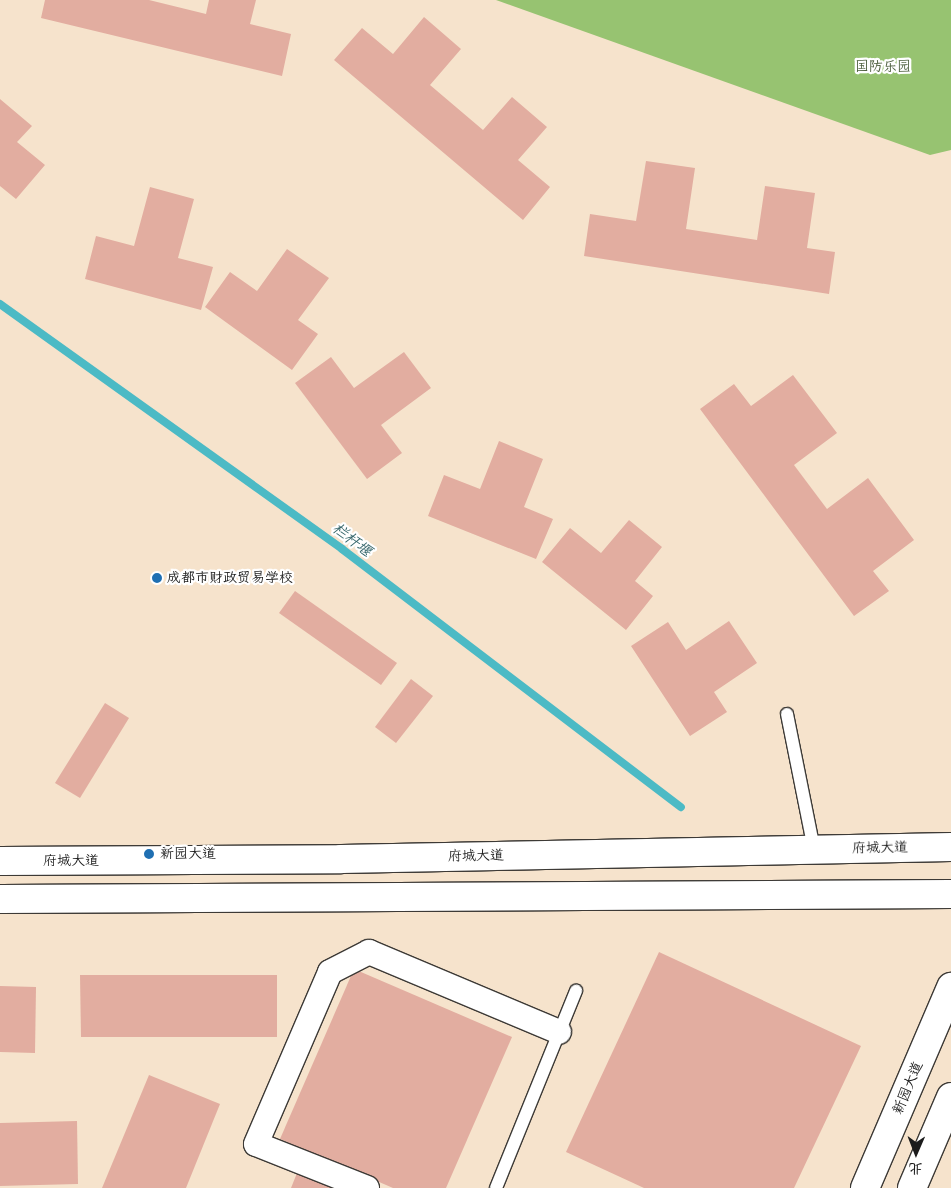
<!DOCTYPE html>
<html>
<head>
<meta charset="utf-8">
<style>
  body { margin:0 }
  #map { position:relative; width:951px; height:1188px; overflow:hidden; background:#f6e3cc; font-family:"Balsamiq Sans","LXGW WenKai TC",sans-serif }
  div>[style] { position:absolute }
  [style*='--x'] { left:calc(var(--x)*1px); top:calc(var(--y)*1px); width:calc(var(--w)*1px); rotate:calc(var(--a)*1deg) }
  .green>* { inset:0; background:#97c371 }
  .stream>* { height:8px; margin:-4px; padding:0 4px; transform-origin:4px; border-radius:4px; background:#4cbac5 }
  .building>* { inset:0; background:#e2ada0 }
  .roads { filter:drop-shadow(1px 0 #3d3a36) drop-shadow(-1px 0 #3d3a36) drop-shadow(0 1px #3d3a36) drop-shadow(0 -1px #3d3a36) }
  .lane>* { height:12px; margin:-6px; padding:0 6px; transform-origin:6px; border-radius:6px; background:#fff }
  .street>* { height:24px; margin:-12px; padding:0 12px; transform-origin:12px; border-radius:12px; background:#fff }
  .secondary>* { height:28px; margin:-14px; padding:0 14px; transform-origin:14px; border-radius:14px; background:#fff }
  .dots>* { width:14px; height:14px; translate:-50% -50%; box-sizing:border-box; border:2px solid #fff; border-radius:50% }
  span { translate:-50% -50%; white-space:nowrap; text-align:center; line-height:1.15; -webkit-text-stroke:4.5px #fff; paint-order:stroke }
  .park-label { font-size:14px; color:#4d5f3e }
  .poi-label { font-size:14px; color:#1c1c1c }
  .left { translate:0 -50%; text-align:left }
  .street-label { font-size:14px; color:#1c1c1c }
  .water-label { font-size:15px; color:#326368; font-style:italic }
  .north { position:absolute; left:891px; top:1128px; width:50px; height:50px; -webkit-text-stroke:4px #fff; paint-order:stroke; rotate:181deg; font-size:14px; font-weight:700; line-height:20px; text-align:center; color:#1c1c1c }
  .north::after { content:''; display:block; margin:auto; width:18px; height:22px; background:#1c1c1c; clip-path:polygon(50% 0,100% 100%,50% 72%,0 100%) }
</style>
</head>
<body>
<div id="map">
  <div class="green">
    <i style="clip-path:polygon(496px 0,951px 0,951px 150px,930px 155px)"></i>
  </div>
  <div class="stream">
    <i style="--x:0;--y:304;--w:421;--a:35.6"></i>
    <i style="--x:342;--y:549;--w:426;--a:37.3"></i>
  </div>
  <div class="building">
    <i style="clip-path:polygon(45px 0,149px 0,206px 14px,209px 0,256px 0,250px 24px,291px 34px,282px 76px,41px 18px)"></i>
    <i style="clip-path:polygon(424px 17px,461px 49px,430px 85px,483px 130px,512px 97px,547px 127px,518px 160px,550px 187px,523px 220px,334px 60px,362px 28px,393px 54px)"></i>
    <i style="clip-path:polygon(0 99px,32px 126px,17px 142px,45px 165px,16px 199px,0 186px)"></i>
    <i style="clip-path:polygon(646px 161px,695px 168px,686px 229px,757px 240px,765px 186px,815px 193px,807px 248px,835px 252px,829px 294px,584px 256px,590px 214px,636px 221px)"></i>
    <i style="clip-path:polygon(150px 187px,194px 199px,178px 258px,213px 267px,201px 310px,85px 279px,96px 236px,134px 246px)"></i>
    <i style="clip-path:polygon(287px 249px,329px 278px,298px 320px,318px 334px,292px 370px,205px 307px,230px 272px,257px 291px)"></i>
    <i style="clip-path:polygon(404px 352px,431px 388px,381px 425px,402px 453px,367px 479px,295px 383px,331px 357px,354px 388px)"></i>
    <i style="clip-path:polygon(793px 375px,837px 433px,794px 465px,827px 509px,868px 478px,914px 540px,873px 571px,889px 591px,854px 616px,700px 409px,734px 384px,751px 406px)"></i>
    <i style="clip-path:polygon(499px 441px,543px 459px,524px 507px,553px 519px,536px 559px,428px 516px,444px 475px,480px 489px)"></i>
    <i style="clip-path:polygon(629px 520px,662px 547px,635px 581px,653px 596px,626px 630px,542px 562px,570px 528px,601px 553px)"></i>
    <i style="clip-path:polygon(295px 591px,397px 663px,381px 685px,279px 613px)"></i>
    <i style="clip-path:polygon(729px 621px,757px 663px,714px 692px,727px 712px,690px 736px,631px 646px,668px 622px,686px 650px)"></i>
    <i style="clip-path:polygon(411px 679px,433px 696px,396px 743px,375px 727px)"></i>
    <i style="clip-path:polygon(105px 703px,129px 718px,80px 798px,55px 783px)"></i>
    <i style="clip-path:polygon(659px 952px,861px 1046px,794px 1188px,644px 1188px,566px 1152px)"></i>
    <i style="clip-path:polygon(354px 969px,512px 1037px,446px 1188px,393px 1188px,280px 1139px)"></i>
    <i style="clip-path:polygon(80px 975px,277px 975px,277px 1037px,81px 1037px)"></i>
    <i style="clip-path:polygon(0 986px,36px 987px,35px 1053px,0 1052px)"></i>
    <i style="clip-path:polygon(149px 1075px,220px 1104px,186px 1188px,102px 1188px)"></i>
    <i style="clip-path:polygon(77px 1121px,78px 1184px,0 1186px,0 1123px)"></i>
    <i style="clip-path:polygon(299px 1168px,349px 1188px,291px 1188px)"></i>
  </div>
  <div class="roads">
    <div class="lane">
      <i style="--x:787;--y:714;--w:138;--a:78.7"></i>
      <i style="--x:496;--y:1188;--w:213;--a:-67.9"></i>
    </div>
    <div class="street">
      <i style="--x:367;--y:1188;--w:119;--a:-158.4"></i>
      <i style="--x:256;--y:1144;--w:187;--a:-66.7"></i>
      <i style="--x:330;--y:972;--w:44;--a:-27.1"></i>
      <i style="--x:369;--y:952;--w:206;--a:22.8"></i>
    </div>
    <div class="secondary">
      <i style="--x:0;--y:861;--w:341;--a:-0.3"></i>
      <i style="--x:341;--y:859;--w:610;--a:-1.13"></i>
      <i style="--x:0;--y:899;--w:951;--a:-0.3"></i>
      <i style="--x:865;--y:1188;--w:219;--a:-66.8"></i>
      <i style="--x:912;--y:1188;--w:99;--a:-66.8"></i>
    </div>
  </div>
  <div class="dots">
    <i style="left:157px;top:578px;background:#1f6fb2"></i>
    <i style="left:149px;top:854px;background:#1f6fb2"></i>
  </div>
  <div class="park-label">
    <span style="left:883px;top:67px">国防乐园</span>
  </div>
  <div class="poi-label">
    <span class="left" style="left:167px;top:578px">成都市财政贸易学校</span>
    <span class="left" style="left:160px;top:854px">新园大道</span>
  </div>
  <div class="street-label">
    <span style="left:880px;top:848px;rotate:-1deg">府城大道</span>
    <span style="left:476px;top:856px;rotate:-1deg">府城大道</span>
    <span style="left:71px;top:861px">府城大道</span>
    <span style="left:908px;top:1088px;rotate:-67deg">新园大道</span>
  </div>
  <div class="water-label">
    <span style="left:352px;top:540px;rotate:37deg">栏杆堰</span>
  </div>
  <div class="north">北</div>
</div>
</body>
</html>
